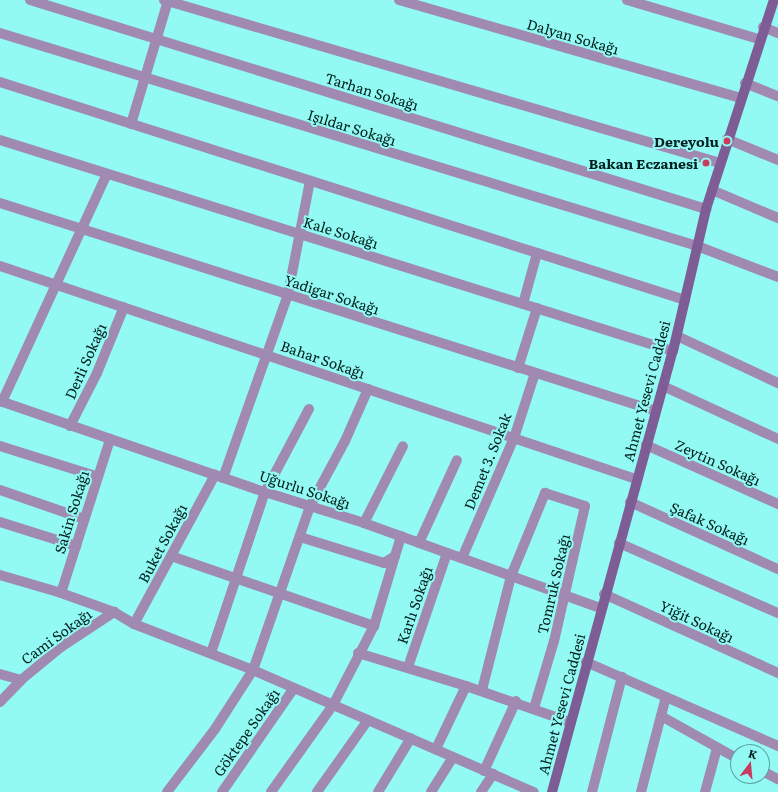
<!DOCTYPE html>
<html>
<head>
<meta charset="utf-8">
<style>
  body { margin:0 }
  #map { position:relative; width:778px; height:792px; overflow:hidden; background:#92faf3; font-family:Literata,serif }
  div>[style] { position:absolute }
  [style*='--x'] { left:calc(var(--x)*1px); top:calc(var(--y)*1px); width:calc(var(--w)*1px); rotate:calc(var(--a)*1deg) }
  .street>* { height:10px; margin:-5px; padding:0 5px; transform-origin:5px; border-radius:5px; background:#a08ab1 }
  .secondary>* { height:10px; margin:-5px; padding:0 5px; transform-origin:5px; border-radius:5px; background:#7e5d96 }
  .dots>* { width:11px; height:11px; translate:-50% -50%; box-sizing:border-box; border:2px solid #92faf3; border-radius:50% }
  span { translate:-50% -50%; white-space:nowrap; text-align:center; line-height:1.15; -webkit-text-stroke:4px #92faf3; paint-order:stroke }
  .street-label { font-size:14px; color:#001f1e }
  .poi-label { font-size:14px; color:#001f1e; font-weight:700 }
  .right { translate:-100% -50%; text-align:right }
  .north { position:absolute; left:730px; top:744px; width:40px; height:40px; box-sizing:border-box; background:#92faf3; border:1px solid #58a29e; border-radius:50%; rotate:16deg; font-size:11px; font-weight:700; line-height:16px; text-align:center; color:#001f1e }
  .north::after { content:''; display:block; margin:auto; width:14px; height:18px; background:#ca3a5f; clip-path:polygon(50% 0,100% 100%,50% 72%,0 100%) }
</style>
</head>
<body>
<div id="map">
  <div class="street">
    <i style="--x:30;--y:0;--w:708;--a:17.18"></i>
    <i style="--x:164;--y:0;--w:579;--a:16.34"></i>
    <i style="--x:399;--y:0;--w:355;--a:16"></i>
    <i style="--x:627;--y:0;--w:138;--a:16.5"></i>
    <i style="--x:763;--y:27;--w:16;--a:22"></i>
    <i style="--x:0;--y:33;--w:729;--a:16.99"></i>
    <i style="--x:697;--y:246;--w:87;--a:20.9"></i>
    <i style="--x:0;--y:82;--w:719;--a:17.65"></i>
    <i style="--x:745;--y:83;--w:35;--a:22"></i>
    <i style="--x:131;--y:124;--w:128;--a:-73.3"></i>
    <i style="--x:727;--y:139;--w:55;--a:22.4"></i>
    <i style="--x:0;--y:140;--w:705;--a:17.41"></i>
    <i style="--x:712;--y:190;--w:72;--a:23"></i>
    <i style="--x:0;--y:203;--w:688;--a:17.59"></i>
    <i style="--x:0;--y:266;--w:671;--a:18.52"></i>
    <i style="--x:523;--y:304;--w:53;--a:-74.6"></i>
    <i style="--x:677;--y:336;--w:111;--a:25"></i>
    <i style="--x:518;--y:368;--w:63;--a:-72.4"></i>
    <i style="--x:663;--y:386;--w:127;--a:24.7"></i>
    <i style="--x:0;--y:401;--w:280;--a:19"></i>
    <i style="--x:265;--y:492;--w:104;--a:17.4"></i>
    <i style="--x:364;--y:523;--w:251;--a:19.8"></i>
    <i style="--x:2;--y:402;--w:251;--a:-65.3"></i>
    <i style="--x:70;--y:426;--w:59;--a:-63"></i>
    <i style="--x:97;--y:373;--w:71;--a:-67.8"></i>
    <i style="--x:646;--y:445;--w:145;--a:24.1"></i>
    <i style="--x:0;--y:446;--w:101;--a:17.4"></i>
    <i style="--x:223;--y:478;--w:195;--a:-70.5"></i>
    <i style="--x:288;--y:294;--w:115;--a:-79"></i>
    <i style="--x:0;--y:490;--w:89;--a:19"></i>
    <i style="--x:630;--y:502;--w:162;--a:24.4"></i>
    <i style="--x:0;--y:522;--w:80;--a:17.5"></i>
    <i style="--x:364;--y:523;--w:86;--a:-63.1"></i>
    <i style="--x:300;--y:537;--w:88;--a:17.2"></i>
    <i style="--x:384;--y:563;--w:13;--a:-32"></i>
    <i style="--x:395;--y:556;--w:21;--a:-73"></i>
    <i style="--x:419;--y:543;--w:91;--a:-65.4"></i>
    <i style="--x:619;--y:543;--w:174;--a:23.8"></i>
    <i style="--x:171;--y:556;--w:215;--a:19"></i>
    <i style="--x:462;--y:558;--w:131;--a:-66.6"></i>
    <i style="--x:514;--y:438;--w:68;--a:-72.1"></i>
    <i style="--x:0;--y:575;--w:64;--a:16.4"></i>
    <i style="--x:61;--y:593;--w:56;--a:19.7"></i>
    <i style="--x:114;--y:612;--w:23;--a:31"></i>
    <i style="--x:134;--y:624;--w:128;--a:21.1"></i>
    <i style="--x:253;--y:670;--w:306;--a:23.5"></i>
    <i style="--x:61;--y:593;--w:162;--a:-72.3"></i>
    <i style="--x:604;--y:594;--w:191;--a:24.4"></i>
    <i style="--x:134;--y:624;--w:170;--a:-61.5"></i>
    <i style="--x:211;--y:653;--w:170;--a:-71.5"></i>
    <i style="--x:265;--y:492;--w:94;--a:-62.1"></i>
    <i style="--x:358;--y:653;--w:113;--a:17"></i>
    <i style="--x:466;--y:686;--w:70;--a:115.5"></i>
    <i style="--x:586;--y:662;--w:210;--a:23.6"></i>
    <i style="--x:408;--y:667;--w:120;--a:-71.1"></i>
    <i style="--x:0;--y:674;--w:22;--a:16"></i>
    <i style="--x:466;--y:686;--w:110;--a:19.1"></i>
    <i style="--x:482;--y:690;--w:118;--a:-75.7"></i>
    <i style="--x:511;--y:576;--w:90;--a:-67.7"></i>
    <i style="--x:545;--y:493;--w:42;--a:18"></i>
    <i style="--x:585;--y:506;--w:139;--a:102.9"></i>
    <i style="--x:554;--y:641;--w:70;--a:106.6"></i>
    <i style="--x:0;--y:702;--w:30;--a:-46"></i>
    <i style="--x:21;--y:680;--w:52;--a:-39.5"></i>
    <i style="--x:61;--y:647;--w:64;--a:-33.4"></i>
    <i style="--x:661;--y:716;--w:88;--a:29.2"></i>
    <i style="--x:484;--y:771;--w:77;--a:-65.4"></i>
    <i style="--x:762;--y:771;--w:18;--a:27"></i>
    <i style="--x:167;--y:792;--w:79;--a:-52.7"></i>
    <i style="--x:215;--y:729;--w:70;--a:-57.2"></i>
    <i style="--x:253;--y:670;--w:174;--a:-70.8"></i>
    <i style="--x:310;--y:506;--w:74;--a:-61.7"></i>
    <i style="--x:345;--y:441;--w:57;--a:-66.1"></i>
    <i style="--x:222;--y:792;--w:126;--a:-55.3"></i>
    <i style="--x:271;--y:792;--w:107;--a:-54.5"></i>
    <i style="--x:333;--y:705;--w:89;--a:-62.6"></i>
    <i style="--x:374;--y:626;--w:73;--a:-73.3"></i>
    <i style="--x:317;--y:792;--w:88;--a:-54.7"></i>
    <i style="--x:378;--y:792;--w:63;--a:-58.6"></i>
    <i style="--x:431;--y:792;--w:41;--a:-57.8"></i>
    <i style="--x:481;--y:792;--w:22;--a:-56"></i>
    <i style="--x:592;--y:792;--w:119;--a:-75.4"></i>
    <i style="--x:641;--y:792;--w:98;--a:-75.3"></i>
    <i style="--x:705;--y:792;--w:46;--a:-74.7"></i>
  </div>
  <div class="secondary">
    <i style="--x:552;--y:792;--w:457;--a:-74.7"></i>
    <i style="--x:673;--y:351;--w:146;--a:-76.9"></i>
    <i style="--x:706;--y:209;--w:220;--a:-72"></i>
  </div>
  <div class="dots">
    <i style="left:727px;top:141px;background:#ca3a5f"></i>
    <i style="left:706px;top:163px;background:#ca3a5f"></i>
  </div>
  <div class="street-label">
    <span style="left:573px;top:36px;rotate:16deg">Dalyan Sokağı</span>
    <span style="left:372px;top:91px;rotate:17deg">Tarhan Sokağı</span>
    <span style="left:352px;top:127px;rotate:17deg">Işıldar Sokağı</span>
    <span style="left:341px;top:232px;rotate:17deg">Kale Sokağı</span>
    <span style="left:332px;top:294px;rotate:18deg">Yadigar Sokağı</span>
    <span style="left:323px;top:359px;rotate:19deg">Bahar Sokağı</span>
    <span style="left:85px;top:361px;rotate:-66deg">Derli Sokağı</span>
    <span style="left:646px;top:391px;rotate:-75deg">Ahmet Yesevi Caddesi</span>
    <span style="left:487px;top:461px;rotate:-68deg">Demet 3. Sokak</span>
    <span style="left:718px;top:462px;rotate:24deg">Zeytin Sokağı</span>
    <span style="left:305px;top:489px;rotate:18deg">Uğurlu Sokağı</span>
    <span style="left:71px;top:512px;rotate:-73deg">Sakin Sokağı</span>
    <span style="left:710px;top:523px;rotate:24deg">Şafak Sokağı</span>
    <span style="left:162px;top:543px;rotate:-62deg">Buket Sokağı</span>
    <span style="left:553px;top:584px;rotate:-77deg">Tomruk Sokağı</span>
    <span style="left:414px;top:605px;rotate:-71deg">Karlı Sokağı</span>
    <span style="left:697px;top:621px;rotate:25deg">Yiğit Sokağı</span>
    <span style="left:56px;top:636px;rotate:-36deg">Cami Sokağı</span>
    <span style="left:561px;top:704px;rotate:-75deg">Ahmet Yesevi Caddesi</span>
    <span style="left:246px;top:732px;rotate:-55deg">Göktepe Sokağı</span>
  </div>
  <div class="poi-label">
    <span class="right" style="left:719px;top:141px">Dereyolu</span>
    <span class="right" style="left:698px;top:163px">Bakan Eczanesi</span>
  </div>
  <div class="north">K</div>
</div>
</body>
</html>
